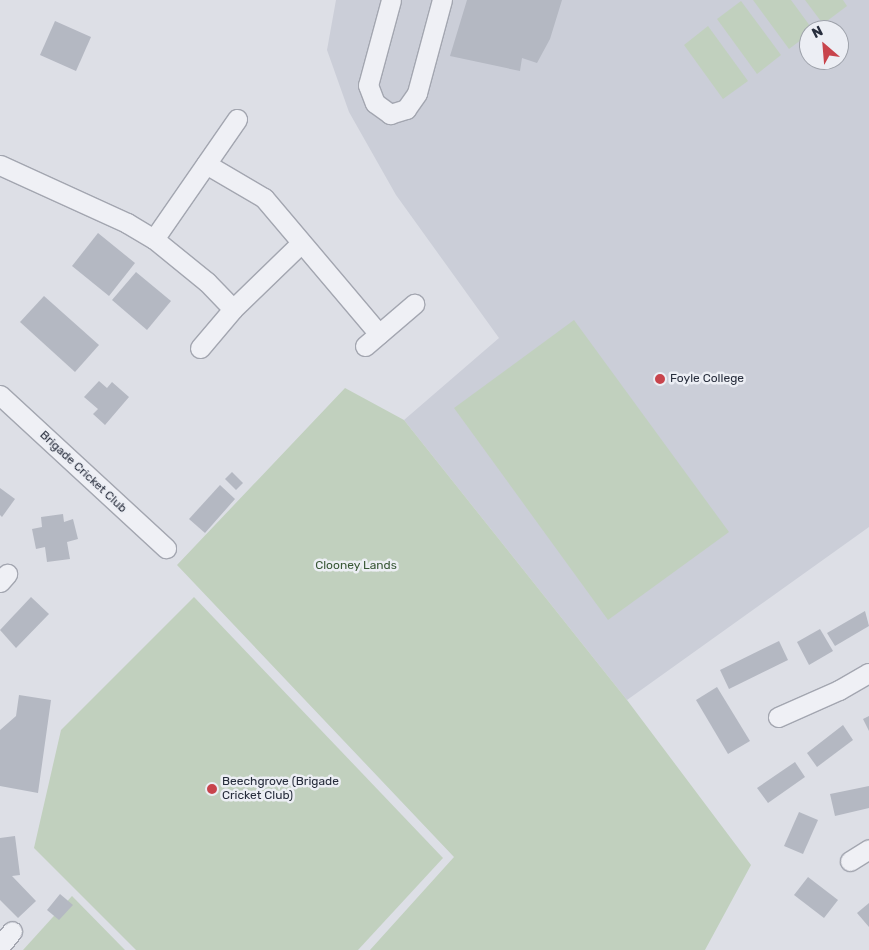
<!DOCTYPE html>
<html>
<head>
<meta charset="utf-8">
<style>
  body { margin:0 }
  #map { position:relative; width:869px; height:950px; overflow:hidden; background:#dddfe6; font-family:Rubik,sans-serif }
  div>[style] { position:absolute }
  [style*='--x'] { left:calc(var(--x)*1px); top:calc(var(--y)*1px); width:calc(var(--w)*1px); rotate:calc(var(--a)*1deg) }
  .built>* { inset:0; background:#cbced8 }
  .green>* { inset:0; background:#c1d0be }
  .building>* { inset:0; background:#b4b8c2 }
  .roads { filter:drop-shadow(1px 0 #a3a6b0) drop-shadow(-1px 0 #a3a6b0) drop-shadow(0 1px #a3a6b0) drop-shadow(0 -1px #a3a6b0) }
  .minor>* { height:19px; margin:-9.5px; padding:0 9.5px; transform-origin:9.5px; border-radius:9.5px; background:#eff0f5 }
  .dots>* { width:14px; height:14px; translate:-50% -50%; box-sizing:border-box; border:2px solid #eceef4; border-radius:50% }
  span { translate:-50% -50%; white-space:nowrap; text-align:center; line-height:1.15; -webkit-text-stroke:5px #eceef4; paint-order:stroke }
  .poi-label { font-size:12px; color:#272d3c }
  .left { translate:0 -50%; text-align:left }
  .street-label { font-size:12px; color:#272d3c }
  .park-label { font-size:12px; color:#385735 }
  .north { position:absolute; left:799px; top:20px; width:50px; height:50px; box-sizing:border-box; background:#eceef4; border:1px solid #9da1aa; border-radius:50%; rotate:333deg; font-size:14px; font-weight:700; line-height:20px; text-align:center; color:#272d3c }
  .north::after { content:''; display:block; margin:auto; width:18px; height:22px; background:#c8444c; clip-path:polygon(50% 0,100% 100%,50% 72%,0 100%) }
</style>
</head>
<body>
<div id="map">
  <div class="built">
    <i style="clip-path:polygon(evenodd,336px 0,869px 0,869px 527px,627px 700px,404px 420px,499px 338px,396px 195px,349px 112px,327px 50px,336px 0,809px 30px,839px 30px,839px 60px,809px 60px,809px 30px)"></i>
  </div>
  <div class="green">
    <i style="clip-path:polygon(753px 0,791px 0,813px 30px,809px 30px,809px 34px,789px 49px)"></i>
    <i style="clip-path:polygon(805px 0,843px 0,847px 6px,823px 24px)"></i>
    <i style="clip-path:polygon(741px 1px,781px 55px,757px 74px,717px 19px)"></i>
    <i style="clip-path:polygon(708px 26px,748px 81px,723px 99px,684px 45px)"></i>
    <i style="clip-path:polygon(574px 320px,729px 532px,608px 620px,454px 408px)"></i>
    <i style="clip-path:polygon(345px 388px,404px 420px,627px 700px,751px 865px,705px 950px,370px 950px,454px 857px,177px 565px)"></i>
    <i style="clip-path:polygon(194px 597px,443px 858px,358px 950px,136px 950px,34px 848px,61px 730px)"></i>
    <i style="clip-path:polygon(72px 896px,125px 950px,23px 950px)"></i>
  </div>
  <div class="building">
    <i style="clip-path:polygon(467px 0,562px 0,550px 39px,537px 63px,522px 58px,520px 71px,450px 56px)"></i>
    <i style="clip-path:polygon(55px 21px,91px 37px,76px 71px,40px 55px)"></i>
    <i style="clip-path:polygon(98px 233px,135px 263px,109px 296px,72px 266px)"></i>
    <i style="clip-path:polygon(136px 272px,171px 301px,147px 330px,112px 300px)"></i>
    <i style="clip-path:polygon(44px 296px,99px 345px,75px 372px,20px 322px)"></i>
    <i style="clip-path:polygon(99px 381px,107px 388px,112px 382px,129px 397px,105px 425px,93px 414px,98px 409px,84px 397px)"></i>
    <i style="clip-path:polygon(232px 472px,243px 483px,236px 490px,225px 479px)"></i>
    <i style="clip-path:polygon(220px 485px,235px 499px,205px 533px,189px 519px)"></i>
    <i style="clip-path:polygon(0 488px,15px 499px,2px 517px,0 515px)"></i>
    <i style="clip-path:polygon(63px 514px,64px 522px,73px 519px,78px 539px,67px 542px,70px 559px,47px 562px,45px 547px,36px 549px,32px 529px,42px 527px,41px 517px)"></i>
    <i style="clip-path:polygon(31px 597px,49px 614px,16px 648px,0 630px)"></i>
    <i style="clip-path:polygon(865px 611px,869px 626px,835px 646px,827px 633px)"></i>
    <i style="clip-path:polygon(820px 629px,833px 651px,809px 665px,797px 642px)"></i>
    <i style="clip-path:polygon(779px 641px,788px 660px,729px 689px,720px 670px)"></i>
    <i style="clip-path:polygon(717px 687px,750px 741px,728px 754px,696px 700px)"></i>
    <i style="clip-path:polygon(19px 695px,51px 700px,38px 793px,0 786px,0 730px,16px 716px)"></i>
    <i style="clip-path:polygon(869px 716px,869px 731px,863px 719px)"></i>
    <i style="clip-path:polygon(843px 725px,853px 740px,817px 767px,807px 753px)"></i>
    <i style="clip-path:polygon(795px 762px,805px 777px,768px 803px,757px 788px)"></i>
    <i style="clip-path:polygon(869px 786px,869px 808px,835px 816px,830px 794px)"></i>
    <i style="clip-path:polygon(799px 812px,818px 820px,803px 854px,784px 846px)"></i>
    <i style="clip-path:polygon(15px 836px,20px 875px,12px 876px,36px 901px,18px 918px,0 900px,0 838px)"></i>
    <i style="clip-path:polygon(808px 877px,838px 900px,824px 918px,794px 895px)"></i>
    <i style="clip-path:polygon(60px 894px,73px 905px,59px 920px,47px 910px)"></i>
    <i style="clip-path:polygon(869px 903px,869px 927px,857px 913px)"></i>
  </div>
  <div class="roads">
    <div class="minor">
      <i style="--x:391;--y:0;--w:88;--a:105.1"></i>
      <i style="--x:368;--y:85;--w:19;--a:69"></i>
      <i style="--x:375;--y:103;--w:19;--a:36"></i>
      <i style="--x:390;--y:114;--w:17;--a:-17"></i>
      <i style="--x:406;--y:109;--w:19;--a:-55"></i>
      <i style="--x:417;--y:93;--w:96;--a:-75"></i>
      <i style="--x:206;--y:164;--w:67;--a:30.4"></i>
      <i style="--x:264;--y:198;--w:178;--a:49.8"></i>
      <i style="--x:0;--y:165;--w:140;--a:24.5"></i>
      <i style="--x:127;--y:223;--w:31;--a:31"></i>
      <i style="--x:154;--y:239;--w:68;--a:39.1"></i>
      <i style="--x:207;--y:282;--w:37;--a:46"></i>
      <i style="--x:154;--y:239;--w:146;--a:-55.3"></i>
      <i style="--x:365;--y:346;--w:65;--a:-40.6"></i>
      <i style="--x:200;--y:348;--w:51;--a:-49.8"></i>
      <i style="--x:233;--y:309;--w:95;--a:-44.1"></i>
      <i style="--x:0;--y:395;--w:226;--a:42.7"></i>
      <i style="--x:0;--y:582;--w:11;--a:-49"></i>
      <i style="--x:778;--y:717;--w:67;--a:-23.9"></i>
      <i style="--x:839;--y:690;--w:34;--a:-30"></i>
      <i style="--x:850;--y:861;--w:22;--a:-32"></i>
      <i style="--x:0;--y:946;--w:19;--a:-51"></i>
    </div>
  </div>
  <div class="dots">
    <i style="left:660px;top:379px;background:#c8444c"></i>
    <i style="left:212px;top:789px;background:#c8444c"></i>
  </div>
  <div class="poi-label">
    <span class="left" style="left:670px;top:379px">Foyle College</span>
    <span class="left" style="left:222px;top:789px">Beechgrove (Brigade<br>Cricket Club)</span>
  </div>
  <div class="street-label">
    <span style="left:83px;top:472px;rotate:43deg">Brigade Cricket Club</span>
  </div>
  <div class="park-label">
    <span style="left:356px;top:566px">Clooney Lands</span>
  </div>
  <div class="north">N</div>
</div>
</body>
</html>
